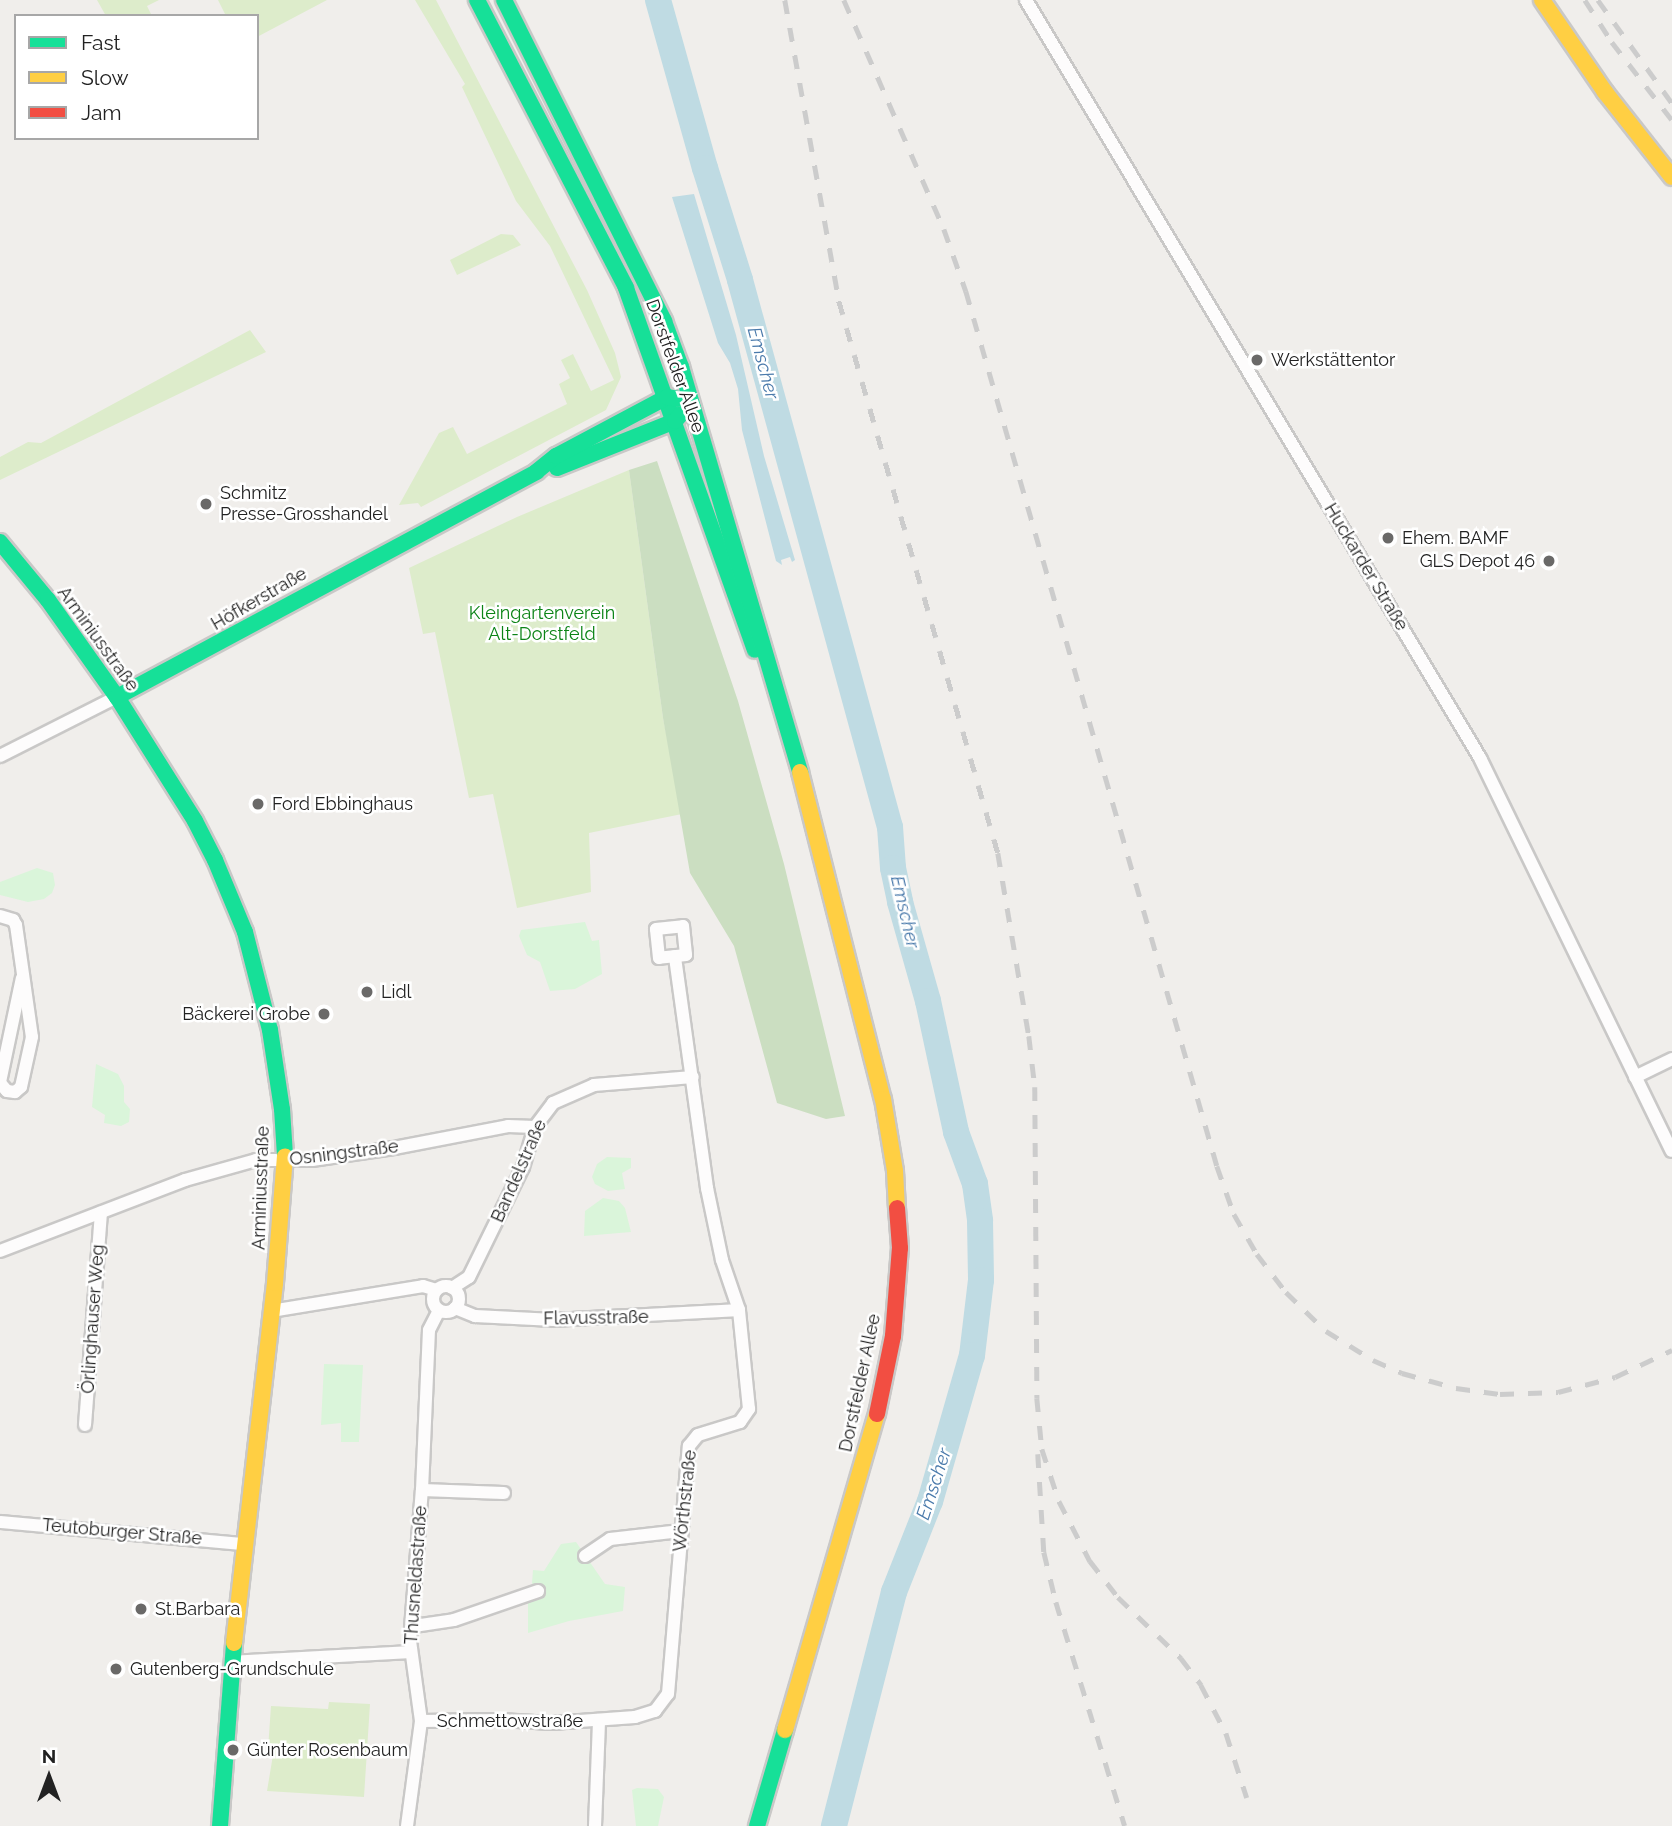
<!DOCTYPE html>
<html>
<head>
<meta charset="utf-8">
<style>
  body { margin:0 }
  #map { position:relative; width:1672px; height:1826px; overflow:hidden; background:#f0eeeb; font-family:Raleway,sans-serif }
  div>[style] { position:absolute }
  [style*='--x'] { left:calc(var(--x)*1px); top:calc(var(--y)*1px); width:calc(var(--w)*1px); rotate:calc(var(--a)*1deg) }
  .grass>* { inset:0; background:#ddeccb }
  .forest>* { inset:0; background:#cbdec1 }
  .park>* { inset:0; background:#daf5da }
  .water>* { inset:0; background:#bfdbe3 }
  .river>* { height:26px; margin:-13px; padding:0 13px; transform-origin:13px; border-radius:13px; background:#bfdbe3 }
  .roads { filter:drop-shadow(2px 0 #c9c8c7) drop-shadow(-2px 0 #c9c8c7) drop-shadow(0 2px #c9c8c7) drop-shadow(0 -2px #c9c8c7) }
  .street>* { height:12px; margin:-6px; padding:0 6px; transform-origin:6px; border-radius:6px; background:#fdfcfc }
  .street>.ring { margin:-6px; padding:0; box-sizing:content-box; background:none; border:12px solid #fdfcfc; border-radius:50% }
  .fast>* { height:16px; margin:-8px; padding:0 8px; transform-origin:8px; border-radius:8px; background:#16e098 }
  .slow>* { height:16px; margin:-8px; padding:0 8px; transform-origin:8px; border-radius:8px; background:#ffcf43 }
  .jam>* { height:16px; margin:-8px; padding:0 8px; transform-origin:8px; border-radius:8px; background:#f24e42 }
  .rail>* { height:4.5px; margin-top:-2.25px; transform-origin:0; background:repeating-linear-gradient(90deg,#ccc 0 14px,transparent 0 28px) }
  .dots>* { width:19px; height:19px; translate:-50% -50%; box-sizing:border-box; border:4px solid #fff; border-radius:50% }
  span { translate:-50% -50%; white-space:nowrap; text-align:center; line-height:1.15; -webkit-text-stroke:5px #fff; paint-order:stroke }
  .poi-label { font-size:18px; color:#222 }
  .left { translate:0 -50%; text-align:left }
  .right { translate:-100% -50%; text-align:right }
  .street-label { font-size:18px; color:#222 }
  .park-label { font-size:18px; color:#0c8416 }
  .water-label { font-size:19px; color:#4a7aab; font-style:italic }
  .legend { position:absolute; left:14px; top:14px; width:245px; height:126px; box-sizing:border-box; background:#fff; border:2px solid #a7a7a7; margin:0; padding:9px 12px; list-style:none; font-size:21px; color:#222 }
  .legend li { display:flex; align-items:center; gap:14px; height:35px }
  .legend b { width:35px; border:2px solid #a7a7a7 }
  .north { position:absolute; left:14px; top:1742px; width:70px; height:70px; -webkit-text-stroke:5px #fff; paint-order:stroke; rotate:0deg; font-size:19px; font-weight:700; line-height:28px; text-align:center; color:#222 }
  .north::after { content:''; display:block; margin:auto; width:24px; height:32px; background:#222; clip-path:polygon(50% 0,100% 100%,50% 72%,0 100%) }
</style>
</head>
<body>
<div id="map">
  <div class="grass">
    <i style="clip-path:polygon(97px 0,159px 0,147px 6px,152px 16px,106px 16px)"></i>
    <i style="clip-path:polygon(218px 0,327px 0,257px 37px,257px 16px,226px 16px)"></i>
    <i style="clip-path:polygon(415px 0,436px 0,587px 290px,615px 353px,621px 377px,606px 410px,421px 507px,418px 503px,399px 505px,439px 433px,453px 427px,467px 454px,567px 404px,559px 384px,570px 378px,561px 360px,573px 354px,591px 391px,614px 380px,550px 246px,516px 201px,462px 87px,465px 84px)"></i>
    <i style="clip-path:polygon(501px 234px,513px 235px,521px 245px,457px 275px,450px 260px)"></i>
    <i style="clip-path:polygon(250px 330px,266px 352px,0 480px,0 457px,28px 442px,41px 443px)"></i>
    <i style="clip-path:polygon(629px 470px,663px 718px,682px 814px,589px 833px,591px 892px,517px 908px,493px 794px,469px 798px,435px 632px,423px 634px,409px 568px,517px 517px)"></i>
    <i style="clip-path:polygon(329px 1702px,370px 1704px,364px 1797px,267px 1791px,274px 1749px,268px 1749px,271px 1706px,328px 1709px)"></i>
  </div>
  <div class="forest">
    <i style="clip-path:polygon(657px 461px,738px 701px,784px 864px,845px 1116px,826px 1119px,777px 1103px,734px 946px,690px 873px,663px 718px,629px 470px)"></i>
  </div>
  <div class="park">
    <i style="clip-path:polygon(37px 868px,53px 873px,55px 885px,52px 893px,44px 899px,28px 902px,0 895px,0 882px)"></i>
    <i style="clip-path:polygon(585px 922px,592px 941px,599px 940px,602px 974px,575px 989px,550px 991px,540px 962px,527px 955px,519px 936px,521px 930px)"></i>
    <i style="clip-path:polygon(96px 1064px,118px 1074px,124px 1086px,124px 1102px,130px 1109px,129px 1122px,121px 1126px,104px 1123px,105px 1115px,92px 1107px)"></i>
    <i style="clip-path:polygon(607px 1157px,631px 1158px,631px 1168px,622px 1173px,625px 1189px,608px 1191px,595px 1184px,592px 1177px,597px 1164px)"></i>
    <i style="clip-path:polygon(603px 1198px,619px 1201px,625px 1208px,631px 1232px,584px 1236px,585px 1211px)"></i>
    <i style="clip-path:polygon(324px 1364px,363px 1365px,359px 1442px,341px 1442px,341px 1423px,321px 1425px)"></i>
    <i style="clip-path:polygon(576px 1542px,605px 1584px,625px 1587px,623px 1611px,569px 1621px,528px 1633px,528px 1603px,538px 1598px,538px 1591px,532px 1583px,533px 1570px,544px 1571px,561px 1544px)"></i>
    <i style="clip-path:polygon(637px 1788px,658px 1789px,664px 1797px,658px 1826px,636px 1826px,632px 1790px)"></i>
  </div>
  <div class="water">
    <i style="clip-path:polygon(694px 194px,736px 335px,764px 456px,795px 560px,792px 562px,790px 557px,781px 560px,782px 565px,776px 561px,742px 430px,738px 389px,730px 363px,718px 343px,672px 197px)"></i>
  </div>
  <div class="river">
    <i style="--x:658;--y:0;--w:174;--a:74.4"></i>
    <i style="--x:705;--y:168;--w:117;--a:72.6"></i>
    <i style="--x:740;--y:280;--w:567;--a:74.67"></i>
    <i style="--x:890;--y:827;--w:41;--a:85.8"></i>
    <i style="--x:893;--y:868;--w:35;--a:78"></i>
    <i style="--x:900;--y:902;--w:103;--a:74.2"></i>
    <i style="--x:928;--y:1001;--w:134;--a:77.9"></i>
    <i style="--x:956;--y:1132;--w:55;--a:69.9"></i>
    <i style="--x:975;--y:1184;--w:37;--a:82"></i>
    <i style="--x:980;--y:1221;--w:59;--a:89"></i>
    <i style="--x:981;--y:1280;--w:76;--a:96.8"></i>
    <i style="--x:972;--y:1355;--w:152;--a:106"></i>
    <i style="--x:930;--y:1501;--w:98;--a:111.6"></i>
    <i style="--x:894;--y:1592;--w:242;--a:104.4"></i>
  </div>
  <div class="roads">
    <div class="street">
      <i style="--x:1026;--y:0;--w:884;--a:59.08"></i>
      <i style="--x:1480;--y:758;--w:437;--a:64"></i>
      <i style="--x:0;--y:756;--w:131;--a:-26.8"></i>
      <i style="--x:0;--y:916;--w:14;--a:17"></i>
      <i style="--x:13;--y:920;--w:6;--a:59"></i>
      <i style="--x:16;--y:925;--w:113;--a:81.9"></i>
      <i style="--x:32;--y:1037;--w:51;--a:102.4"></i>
      <i style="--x:21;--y:1087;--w:8;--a:140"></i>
      <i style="--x:15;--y:1092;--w:8;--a:-173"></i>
      <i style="--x:7;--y:1091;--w:11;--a:-131"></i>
      <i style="--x:683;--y:926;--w:29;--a:84"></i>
      <i style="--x:686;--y:955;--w:27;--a:174"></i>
      <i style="--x:659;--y:958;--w:29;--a:-96"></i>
      <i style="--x:656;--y:929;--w:27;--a:-6"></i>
      <i style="--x:1635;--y:1077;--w:41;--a:-25.9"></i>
      <i style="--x:0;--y:1082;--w:106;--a:-78.1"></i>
      <i style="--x:0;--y:1251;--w:198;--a:-21"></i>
      <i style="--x:185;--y:1180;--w:74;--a:-15.7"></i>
      <i style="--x:256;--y:1160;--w:56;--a:0"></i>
      <i style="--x:312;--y:1160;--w:83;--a:-8.3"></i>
      <i style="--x:394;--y:1148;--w:116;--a:-10.9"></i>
      <i style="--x:508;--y:1126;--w:27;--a:2"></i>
      <i class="ring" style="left:433px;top:1286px;width:14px;height:14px"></i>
      <i style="--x:452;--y:1288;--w:20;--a:-33"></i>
      <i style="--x:469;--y:1277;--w:123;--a:-63.9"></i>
      <i style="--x:523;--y:1167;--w:42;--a:-73.3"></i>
      <i style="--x:535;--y:1127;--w:30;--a:-53"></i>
      <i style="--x:553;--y:1103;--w:45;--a:-23.7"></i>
      <i style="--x:594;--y:1085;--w:99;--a:-4.6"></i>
      <i style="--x:455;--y:1308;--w:22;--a:22"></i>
      <i style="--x:475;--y:1316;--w:79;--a:2.9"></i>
      <i style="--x:554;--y:1320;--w:185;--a:-3.1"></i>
      <i style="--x:271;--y:1311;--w:154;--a:-9.3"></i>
      <i style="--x:423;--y:1286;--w:14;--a:17"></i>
      <i style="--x:85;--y:1425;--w:213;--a:-85.7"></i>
      <i style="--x:422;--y:1490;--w:82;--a:2.1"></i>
      <i style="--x:0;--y:1522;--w:245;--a:5.2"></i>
      <i style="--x:585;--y:1556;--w:30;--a:-34"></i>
      <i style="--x:610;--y:1539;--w:71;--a:-6.4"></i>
      <i style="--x:414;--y:1626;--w:40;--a:-8.5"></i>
      <i style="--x:454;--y:1620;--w:89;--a:-19"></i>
      <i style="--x:231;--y:1662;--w:179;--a:-3.2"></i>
      <i style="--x:421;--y:1721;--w:79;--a:-0.7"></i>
      <i style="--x:500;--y:1720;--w:52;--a:3.3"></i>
      <i style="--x:552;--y:1723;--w:83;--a:-4.1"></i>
      <i style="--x:635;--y:1717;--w:21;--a:-17"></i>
      <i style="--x:655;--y:1711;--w:21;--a:-53"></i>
      <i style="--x:668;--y:1694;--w:249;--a:-85.2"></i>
      <i style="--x:689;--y:1446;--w:14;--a:-51"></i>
      <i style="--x:698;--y:1435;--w:44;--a:-17.2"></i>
      <i style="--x:740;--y:1422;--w:16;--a:-55"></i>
      <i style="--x:749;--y:1409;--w:100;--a:-95.8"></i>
      <i style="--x:739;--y:1310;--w:53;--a:-108.8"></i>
      <i style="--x:722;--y:1260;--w:74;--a:-101.8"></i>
      <i style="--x:707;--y:1188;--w:234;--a:-97.9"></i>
      <i style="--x:407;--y:1826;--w:106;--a:-82.4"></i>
      <i style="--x:421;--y:1721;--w:81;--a:-97.8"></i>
      <i style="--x:410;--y:1641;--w:151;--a:-85.5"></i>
      <i style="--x:422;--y:1490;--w:160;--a:-87.5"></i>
      <i style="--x:429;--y:1330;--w:22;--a:-63"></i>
      <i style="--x:595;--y:1826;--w:106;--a:-87.8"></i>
    </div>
    <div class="fast">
      <i style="--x:477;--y:0;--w:324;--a:62.6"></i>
      <i style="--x:626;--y:288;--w:384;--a:70.4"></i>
      <i style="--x:504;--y:0;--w:359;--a:63.5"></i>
      <i style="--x:664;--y:321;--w:49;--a:69.7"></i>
      <i style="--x:681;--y:367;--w:422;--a:73.6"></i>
      <i style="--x:557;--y:468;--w:127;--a:-21.7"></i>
      <i style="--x:675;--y:421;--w:9;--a:-49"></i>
      <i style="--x:0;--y:542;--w:75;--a:50.4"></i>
      <i style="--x:48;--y:600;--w:119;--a:54.6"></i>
      <i style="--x:117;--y:697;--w:146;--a:57.8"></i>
      <i style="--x:195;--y:821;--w:44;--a:62.9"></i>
      <i style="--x:215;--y:860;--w:78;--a:67.4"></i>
      <i style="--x:245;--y:932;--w:101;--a:75.7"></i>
      <i style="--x:270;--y:1030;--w:80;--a:81.4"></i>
      <i style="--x:282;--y:1109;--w:47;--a:86.3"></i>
      <i style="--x:117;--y:697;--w:476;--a:-28.2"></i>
      <i style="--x:536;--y:472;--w:26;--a:-39"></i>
      <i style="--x:556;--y:456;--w:126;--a:-28"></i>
      <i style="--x:667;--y:397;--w:11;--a:10"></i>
      <i style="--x:220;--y:1826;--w:184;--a:-85.6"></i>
      <i style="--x:757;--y:1826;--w:100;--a:-73.7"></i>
    </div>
    <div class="slow">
      <i style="--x:1542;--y:0;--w:112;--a:55.6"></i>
      <i style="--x:1605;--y:92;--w:108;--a:51.8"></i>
      <i style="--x:800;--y:772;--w:337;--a:75.8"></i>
      <i style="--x:883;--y:1099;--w:73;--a:80.5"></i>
      <i style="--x:895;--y:1171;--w:37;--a:87"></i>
      <i style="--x:234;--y:1643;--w:362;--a:-83.5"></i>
      <i style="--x:275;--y:1283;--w:127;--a:-85.5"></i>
      <i style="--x:785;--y:1730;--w:329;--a:-73.8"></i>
    </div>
    <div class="jam">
      <i style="--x:877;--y:1414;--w:80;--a:-78.4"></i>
      <i style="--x:893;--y:1336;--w:88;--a:-85.5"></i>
      <i style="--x:900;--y:1248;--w:40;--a:-94.3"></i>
    </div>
  </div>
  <div class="rail">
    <i style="--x:785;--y:0;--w:306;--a:79.8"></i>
    <i style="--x:839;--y:301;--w:574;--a:73.93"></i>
    <i style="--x:998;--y:853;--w:186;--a:80.4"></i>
    <i style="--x:1029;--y:1036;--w:51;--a:83.3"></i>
    <i style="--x:1035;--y:1087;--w:311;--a:89.6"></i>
    <i style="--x:1037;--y:1398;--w:51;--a:84.4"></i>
    <i style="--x:1042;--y:1449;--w:55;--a:71.9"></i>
    <i style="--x:1059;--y:1501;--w:68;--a:62.7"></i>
    <i style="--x:1090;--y:1561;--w:46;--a:52.1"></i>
    <i style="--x:1118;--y:1597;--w:88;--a:44.1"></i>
    <i style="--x:1181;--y:1658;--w:34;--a:53"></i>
    <i style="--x:1201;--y:1685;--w:54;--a:62.5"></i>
    <i style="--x:1226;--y:1733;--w:68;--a:72.1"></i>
    <i style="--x:844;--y:0;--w:250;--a:66.4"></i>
    <i style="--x:944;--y:229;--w:66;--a:70.5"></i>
    <i style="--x:966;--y:291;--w:910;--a:73.99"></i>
    <i style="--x:1217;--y:1166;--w:51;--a:70.5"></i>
    <i style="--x:1234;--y:1214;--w:46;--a:60.1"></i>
    <i style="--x:1257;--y:1254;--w:48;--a:52.7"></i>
    <i style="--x:1286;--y:1292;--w:56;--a:44.3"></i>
    <i style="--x:1326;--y:1331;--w:55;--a:31.7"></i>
    <i style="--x:1373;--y:1360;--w:32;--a:24"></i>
    <i style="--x:1402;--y:1373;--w:56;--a:15.5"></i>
    <i style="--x:1456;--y:1388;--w:44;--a:7.8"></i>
    <i style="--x:1500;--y:1394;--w:58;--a:-2"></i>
    <i style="--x:1558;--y:1392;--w:59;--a:-14.7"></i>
    <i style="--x:1615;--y:1377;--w:63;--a:-25.3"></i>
    <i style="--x:1585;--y:0;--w:50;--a:57.3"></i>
    <i style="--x:1612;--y:42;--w:98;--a:52.4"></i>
    <i style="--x:1598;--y:0;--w:127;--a:54.3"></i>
    <i style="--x:1038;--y:1454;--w:98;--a:86.5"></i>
    <i style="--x:1044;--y:1552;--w:51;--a:76.5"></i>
    <i style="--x:1056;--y:1602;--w:234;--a:72.9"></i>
  </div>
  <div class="dots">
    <i style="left:1257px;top:360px;background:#6a6968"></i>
    <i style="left:206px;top:504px;background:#6a6968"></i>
    <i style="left:1388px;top:538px;background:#6a6968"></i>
    <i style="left:1549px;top:561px;background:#6a6968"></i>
    <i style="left:258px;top:804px;background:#6a6968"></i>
    <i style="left:367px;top:992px;background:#6a6968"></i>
    <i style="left:324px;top:1014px;background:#6a6968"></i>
    <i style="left:141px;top:1609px;background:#6a6968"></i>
    <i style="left:116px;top:1669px;background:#6a6968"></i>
    <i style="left:233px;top:1750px;background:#6a6968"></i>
  </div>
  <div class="poi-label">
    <span class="left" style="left:1271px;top:360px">Werkstättentor</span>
    <span class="left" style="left:220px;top:504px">Schmitz<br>Presse-Grosshandel</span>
    <span class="left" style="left:1402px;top:538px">Ehem. BAMF</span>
    <span class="right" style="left:1535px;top:561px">GLS Depot 46</span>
    <span class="left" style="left:272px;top:804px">Ford Ebbinghaus</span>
    <span class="left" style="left:381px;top:992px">Lidl</span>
    <span class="right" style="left:310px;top:1014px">Bäckerei Grobe</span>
    <span class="left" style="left:155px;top:1609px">St.Barbara</span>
    <span class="left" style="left:130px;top:1669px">Gutenberg-Grundschule</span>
    <span class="left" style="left:247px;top:1750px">Günter Rosenbaum</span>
  </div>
  <div class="street-label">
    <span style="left:675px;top:366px;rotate:70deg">Dorstfelder Allee</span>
    <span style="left:1366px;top:567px;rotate:59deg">Huckarder Straße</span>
    <span style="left:259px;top:599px;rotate:-30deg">Höfkerstraße</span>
    <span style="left:98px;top:639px;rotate:54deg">Arminiusstraße</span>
    <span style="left:344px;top:1153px;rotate:-7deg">Osningstraße</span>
    <span style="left:519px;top:1171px;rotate:-66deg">Bandelstraße</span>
    <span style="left:261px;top:1188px;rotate:-88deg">Arminiusstraße</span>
    <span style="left:596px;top:1318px;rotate:-1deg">Flavusstraße</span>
    <span style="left:93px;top:1319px;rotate:-86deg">Örlinghauser Weg</span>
    <span style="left:860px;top:1383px;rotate:-78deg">Dorstfelder Allee</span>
    <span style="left:685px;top:1501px;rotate:-84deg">Wörthstraße</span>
    <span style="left:122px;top:1532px;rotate:5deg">Teutoburger Straße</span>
    <span style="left:416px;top:1575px;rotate:-86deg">Thusneldastraße</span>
    <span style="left:510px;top:1721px">Schmettowstraße</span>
  </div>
  <div class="park-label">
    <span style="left:542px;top:624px">Kleingartenverein<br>Alt-Dorstfeld</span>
  </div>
  <div class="water-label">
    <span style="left:763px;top:363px;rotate:75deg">Emscher</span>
    <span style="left:905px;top:912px;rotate:77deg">Emscher</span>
    <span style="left:934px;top:1484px;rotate:-72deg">Emscher</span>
  </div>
  <ul class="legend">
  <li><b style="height:9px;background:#16e098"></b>Fast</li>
  <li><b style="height:9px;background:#ffcf43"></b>Slow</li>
  <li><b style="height:9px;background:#f24e42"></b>Jam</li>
  </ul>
  <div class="north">N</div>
</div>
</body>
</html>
